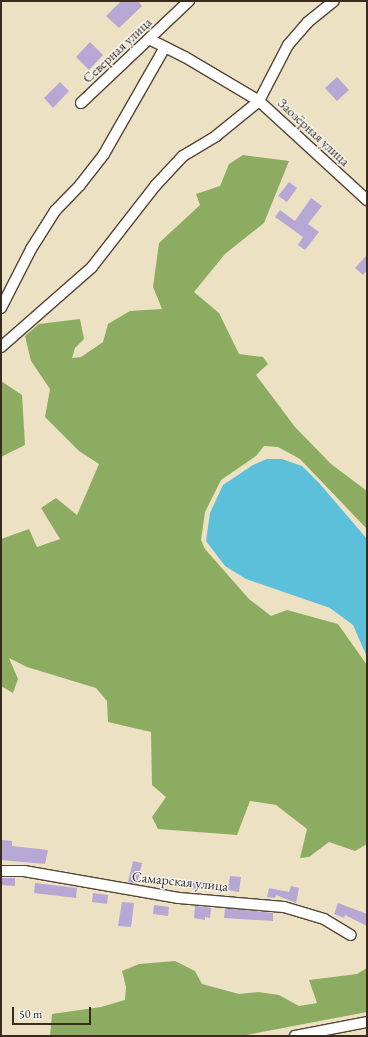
<!DOCTYPE html>
<html>
<head>
<meta charset="utf-8">
<style>
  body { margin:0 }
  #map { position:relative; width:368px; height:1037px; overflow:hidden; background:#ede1c3; font-family:"EB Garamond",serif }
  div>[style] { position:absolute }
  [style*='--x'] { left:calc(var(--x)*1px); top:calc(var(--y)*1px); width:calc(var(--w)*1px); rotate:calc(var(--a)*1deg) }
  .forest>* { inset:0; background:#8cad61 }
  .water>* { inset:0; background:#5dc0db }
  .building>* { inset:0; background:#b6a7d5 }
  .roads { filter:drop-shadow(1px 0 #564537) drop-shadow(-1px 0 #564537) drop-shadow(0 1px #564537) drop-shadow(0 -1px #564537) }
  .minor>* { height:10px; margin:-5px; padding:0 5px; transform-origin:5px; border-radius:5px; background:#fff }
  span { translate:-50% -50%; white-space:nowrap; text-align:center; line-height:1.15; -webkit-text-stroke:3px #f6f6f2; paint-order:stroke }
  .street-label { font-size:14px; color:#3b2a1e }
  .frame { position:absolute; inset:0; border:2px solid #3b2a1e; pointer-events:none }
  .scale { position:absolute; left:12px; top:1007px; width:79px; height:18px; box-sizing:border-box; border:2px solid #3b2a1e; border-top:0; padding-left:5px; font-size:12px; line-height:14px; white-space:nowrap; color:#3b2a1e; -webkit-text-stroke:3px #f6f6f2; paint-order:stroke }
</style>
</head>
<body>
<div id="map">
  <div class="forest">
    <i style="clip-path:polygon(243px 155px,289px 161px,264px 223px,225px 254px,194px 292px,219px 313px,239px 354px,263px 357px,268px 364px,256px 375px,295px 427px,331px 464px,367px 491px,367px 529px,300px 459px,278px 447px,264px 446px,256px 456px,221px 480px,205px 512px,201px 540px,205px 549px,249px 599px,271px 616px,287px 610px,338px 624px,367px 665px,367px 844px,355px 851px,329px 842px,309px 857px,300px 858px,307px 829px,276px 805px,250px 801px,237px 835px,158px 829px,152px 817px,166px 797px,152px 785px,151px 732px,108px 722px,107px 701px,96px 688px,27px 667px,9px 658px,18px 679px,13px 693px,1px 686px,1px 539px,29px 529px,37px 547px,60px 539px,41px 508px,56px 498px,77px 515px,99px 464px,79px 451px,45px 417px,50px 389px,31px 361px,25px 336px,39px 324px,80px 319px,84px 339px,75px 348px,72px 358px,81px 357px,103px 342px,108px 324px,130px 311px,162px 309px,153px 287px,159px 243px,200px 205px,196px 194px,220px 186px,229px 164px)"></i>
    <i style="clip-path:polygon(1px 381px,22px 395px,25px 445px,1px 457px)"></i>
    <i style="clip-path:polygon(175px 961px,195px 971px,202px 984px,239px 994px,258px 992px,279px 995px,299px 1006px,317px 1003px,309px 980px,357px 974px,367px 968px,367px 1012px,241px 1036px,50px 1036px,52px 1014px,101px 1007px,125px 1000px,126px 987px,122px 971px,139px 964px)"></i>
  </div>
  <div class="water">
    <i style="clip-path:polygon(267px 459px,282px 459px,302px 466px,320px 484px,367px 539px,367px 657px,353px 625px,330px 608px,246px 579px,225px 566px,206px 541px,210px 513px,223px 485px,253px 465px)"></i>
  </div>
  <div class="building">
    <i style="clip-path:polygon(121px 1px,138px 1px,142px 6px,119px 28px,106px 16px)"></i>
    <i style="clip-path:polygon(90px 42px,103px 55px,89px 70px,76px 57px)"></i>
    <i style="clip-path:polygon(337px 77px,349px 90px,337px 101px,325px 88px)"></i>
    <i style="clip-path:polygon(60px 82px,69px 91px,53px 108px,44px 98px)"></i>
    <i style="clip-path:polygon(289px 182px,297px 188px,287px 202px,278px 196px)"></i>
    <i style="clip-path:polygon(311px 198px,322px 206px,308px 224px,319px 232px,305px 250px,298px 245px,303px 237px,275px 217px,280px 210px,295px 221px)"></i>
    <i style="clip-path:polygon(367px 255px,367px 270px,363px 275px,355px 268px)"></i>
    <i style="clip-path:polygon(2px 840px,12px 841px,12px 846px,48px 850px,45px 864px,1px 860px)"></i>
    <i style="clip-path:polygon(133px 861px,142px 863px,137px 884px,128px 882px)"></i>
    <i style="clip-path:polygon(230px 876px,241px 877px,239px 892px,228px 890px)"></i>
    <i style="clip-path:polygon(1px 878px,15px 878px,15px 886px,1px 885px)"></i>
    <i style="clip-path:polygon(185px 880px,213px 882px,212px 890px,185px 888px)"></i>
    <i style="clip-path:polygon(35px 883px,77px 888px,76px 898px,34px 893px)"></i>
    <i style="clip-path:polygon(291px 886px,299px 888px,296px 903px,276px 895px,275px 898px,267px 897px,269px 888px,289px 892px)"></i>
    <i style="clip-path:polygon(93px 893px,108px 895px,107px 904px,92px 902px)"></i>
    <i style="clip-path:polygon(122px 902px,134px 903px,131px 927px,118px 926px)"></i>
    <i style="clip-path:polygon(338px 903px,367px 914px,367px 926px,345px 915px,344px 918px,334px 914px)"></i>
    <i style="clip-path:polygon(154px 905px,169px 907px,168px 916px,153px 914px)"></i>
    <i style="clip-path:polygon(195px 906px,211px 908px,210px 918px,205px 917px,205px 920px,194px 918px)"></i>
    <i style="clip-path:polygon(225px 908px,273px 913px,273px 921px,224px 918px)"></i>
  </div>
  <div class="roads">
    <div class="minor">
      <i style="--x:149;--y:39;--w:40;--a:26.6"></i>
      <i style="--x:185;--y:57;--w:86;--a:30.7"></i>
      <i style="--x:259;--y:101;--w:147;--a:42.5"></i>
      <i style="--x:81;--y:103;--w:149;--a:-43.4"></i>
      <i style="--x:1;--y:308;--w:66;--a:-63"></i>
      <i style="--x:31;--y:249;--w:45;--a:-57.7"></i>
      <i style="--x:55;--y:211;--w:36;--a:-46"></i>
      <i style="--x:80;--y:185;--w:39;--a:-52"></i>
      <i style="--x:104;--y:154;--w:123;--a:-60.3"></i>
      <i style="--x:1;--y:347;--w:121;--a:-41.3"></i>
      <i style="--x:92;--y:267;--w:103;--a:-52.1"></i>
      <i style="--x:155;--y:186;--w:41;--a:-47"></i>
      <i style="--x:183;--y:156;--w:39;--a:-31"></i>
      <i style="--x:216;--y:136;--w:55;--a:-39.1"></i>
      <i style="--x:259;--y:101;--w:63;--a:-62.6"></i>
      <i style="--x:288;--y:45;--w:30;--a:-49"></i>
      <i style="--x:308;--y:22;--w:33;--a:-39"></i>
      <i style="--x:1;--y:871;--w:23;--a:0"></i>
      <i style="--x:24;--y:871;--w:157;--a:9.9"></i>
      <i style="--x:179;--y:898;--w:105;--a:4.9"></i>
      <i style="--x:284;--y:907;--w:42;--a:16.7"></i>
      <i style="--x:324;--y:919;--w:31;--a:31"></i>
      <i style="--x:295;--y:1036;--w:73;--a:-11"></i>
    </div>
  </div>
  <div class="street-label">
    <span style="left:117px;top:50px;rotate:-43deg">Северная улица</span>
    <span style="left:314px;top:132px;rotate:43deg">Заозёрная улица</span>
    <span style="left:180px;top:881px;rotate:6deg">Самарская улица</span>
  </div>
  <div class="frame"></div>
  <div class="scale">50 m</div>
</div>
</body>
</html>
